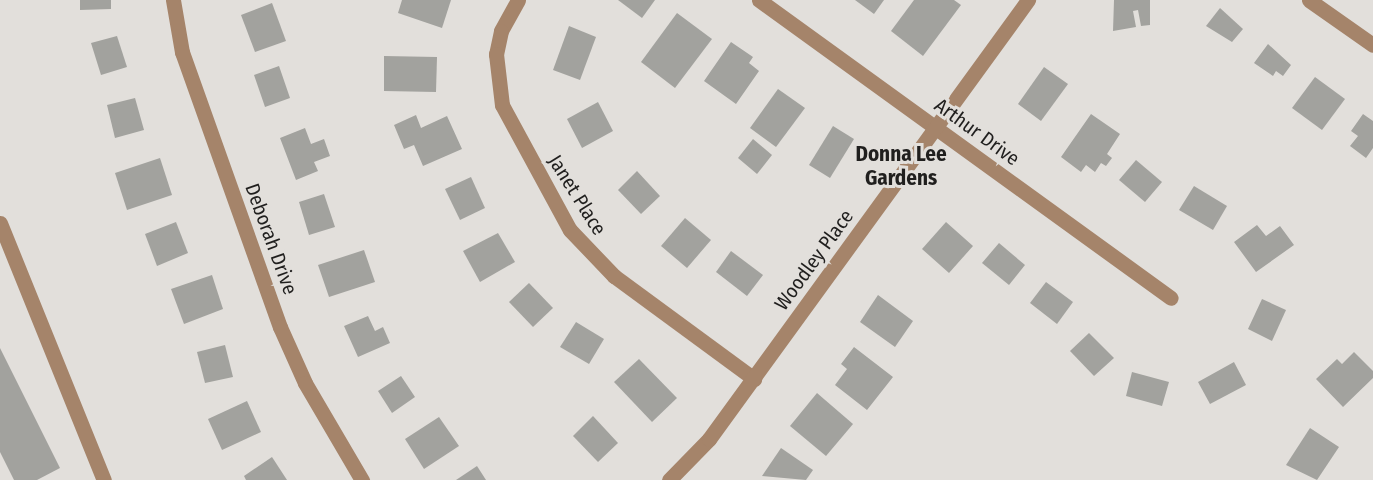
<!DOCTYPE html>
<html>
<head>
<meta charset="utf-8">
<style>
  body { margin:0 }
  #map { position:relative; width:1373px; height:480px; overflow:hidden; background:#e2dfdb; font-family:"Fira Sans Condensed",sans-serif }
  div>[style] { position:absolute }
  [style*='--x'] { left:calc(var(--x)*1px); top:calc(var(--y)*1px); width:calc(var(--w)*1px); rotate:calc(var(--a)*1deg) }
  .building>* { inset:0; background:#a2a29e }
  .minor>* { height:15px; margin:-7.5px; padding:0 7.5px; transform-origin:7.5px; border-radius:7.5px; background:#a5846a }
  span { translate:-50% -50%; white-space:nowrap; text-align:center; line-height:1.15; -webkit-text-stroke:6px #e2dfdb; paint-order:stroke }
  .street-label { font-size:20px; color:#201f1e }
  .neighbourhood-label { font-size:21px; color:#201f1e; font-weight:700 }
</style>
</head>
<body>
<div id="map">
  <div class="building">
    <i style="clip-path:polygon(80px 0,111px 0,111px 9px,80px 10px)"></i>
    <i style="clip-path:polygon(402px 0,451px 0,442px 28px,398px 13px)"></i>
    <i style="clip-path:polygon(618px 0,655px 0,642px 18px)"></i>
    <i style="clip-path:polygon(855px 0,884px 0,874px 14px)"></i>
    <i style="clip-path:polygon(914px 0,954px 0,961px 5px,923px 56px,891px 31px)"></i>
    <i style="clip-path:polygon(1114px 0,1150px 0,1150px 25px,1141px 26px,1138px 10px,1133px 11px,1136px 27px,1113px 31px)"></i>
    <i style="clip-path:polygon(272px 3px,286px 41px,255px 52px,241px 15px)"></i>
    <i style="clip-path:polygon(1220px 8px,1243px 29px,1232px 42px,1206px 26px)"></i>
    <i style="clip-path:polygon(677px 13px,712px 39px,675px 88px,641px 62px)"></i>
    <i style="clip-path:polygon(569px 26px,596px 37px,580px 80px,553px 70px)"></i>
    <i style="clip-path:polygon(117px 36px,127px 67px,101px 75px,91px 43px)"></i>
    <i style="clip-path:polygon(731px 42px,753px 57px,749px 63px,759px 71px,736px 104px,704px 81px)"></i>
    <i style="clip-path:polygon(1268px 44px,1291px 65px,1283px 76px,1276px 71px,1273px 76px,1254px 63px)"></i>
    <i style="clip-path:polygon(384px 56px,437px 57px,436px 92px,384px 91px)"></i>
    <i style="clip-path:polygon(279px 66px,290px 98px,265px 107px,254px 75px)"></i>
    <i style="clip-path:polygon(1044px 67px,1068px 84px,1041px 121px,1018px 104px)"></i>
    <i style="clip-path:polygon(1315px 77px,1345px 99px,1322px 130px,1292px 108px)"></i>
    <i style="clip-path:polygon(778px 89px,805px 108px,776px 147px,750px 128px)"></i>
    <i style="clip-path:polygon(135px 98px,144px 130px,115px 138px,107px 105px)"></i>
    <i style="clip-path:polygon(598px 102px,613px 131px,582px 148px,567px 119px)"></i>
    <i style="clip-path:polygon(1091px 114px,1120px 134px,1107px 154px,1112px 158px,1106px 166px,1101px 163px,1095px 172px,1086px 165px,1081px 172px,1061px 157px)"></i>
    <i style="clip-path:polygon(1363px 114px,1373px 121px,1373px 148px,1366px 158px,1350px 146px,1358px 136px,1351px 131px)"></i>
    <i style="clip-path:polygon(416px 115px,421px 128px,447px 116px,462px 149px,423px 166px,414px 145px,404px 149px,394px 125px)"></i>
    <i style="clip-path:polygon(833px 126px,854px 139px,830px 178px,809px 165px)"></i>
    <i style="clip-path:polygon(305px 128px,311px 144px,324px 139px,330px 156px,314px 162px,318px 171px,296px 180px,280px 138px)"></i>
    <i style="clip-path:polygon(753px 139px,772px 155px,757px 174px,738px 158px)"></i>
    <i style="clip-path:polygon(160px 158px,172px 195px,127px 210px,115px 173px)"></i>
    <i style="clip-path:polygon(1136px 160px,1162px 182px,1145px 202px,1119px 180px)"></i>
    <i style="clip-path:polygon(637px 171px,660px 196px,641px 214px,618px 190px)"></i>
    <i style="clip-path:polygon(471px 177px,485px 208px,460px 220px,445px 189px)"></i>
    <i style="clip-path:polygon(1194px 186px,1227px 206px,1213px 230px,1179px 210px)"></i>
    <i style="clip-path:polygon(324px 194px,335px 227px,309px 235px,299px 202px)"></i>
    <i style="clip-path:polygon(685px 218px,711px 240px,687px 268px,661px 246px)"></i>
    <i style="clip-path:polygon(176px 222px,188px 253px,157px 266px,145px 234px)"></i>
    <i style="clip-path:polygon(946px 222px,973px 246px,949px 273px,922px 249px)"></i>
    <i style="clip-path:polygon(1257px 225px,1266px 236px,1280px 226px,1294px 245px,1256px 272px,1234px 242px)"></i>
    <i style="clip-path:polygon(498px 233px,515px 262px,480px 282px,463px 251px)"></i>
    <i style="clip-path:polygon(999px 243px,1025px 265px,1009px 285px,982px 263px)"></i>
    <i style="clip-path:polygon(364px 250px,375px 282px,329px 297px,318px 265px)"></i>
    <i style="clip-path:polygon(731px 251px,763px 275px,747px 296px,716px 272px)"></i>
    <i style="clip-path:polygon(212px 275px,223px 309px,184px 324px,171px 289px)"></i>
    <i style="clip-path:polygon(1046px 282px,1073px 302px,1057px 324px,1030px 303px)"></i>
    <i style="clip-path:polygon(529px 283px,553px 308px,533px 327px,509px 302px)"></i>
    <i style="clip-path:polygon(878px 295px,913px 321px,895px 347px,860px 322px)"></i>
    <i style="clip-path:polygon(1262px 299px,1286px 310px,1272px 341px,1248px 329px)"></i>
    <i style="clip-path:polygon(368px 316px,375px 331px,383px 327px,390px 343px,358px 357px,344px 326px)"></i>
    <i style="clip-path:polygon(576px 322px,604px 339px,589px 364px,560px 347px)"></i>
    <i style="clip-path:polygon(1089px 333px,1114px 358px,1094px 376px,1070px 351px)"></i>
    <i style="clip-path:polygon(225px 345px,233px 377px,205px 383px,197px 352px)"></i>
    <i style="clip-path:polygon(854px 347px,893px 377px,867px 410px,835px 385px,847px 369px,841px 364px)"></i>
    <i style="clip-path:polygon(0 348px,60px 468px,37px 480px,14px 480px,0 452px)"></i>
    <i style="clip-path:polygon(1354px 352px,1373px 371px,1373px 378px,1343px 407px,1316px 379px,1337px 359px,1342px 364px)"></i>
    <i style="clip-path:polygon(639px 359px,677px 398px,652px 422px,614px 382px)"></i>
    <i style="clip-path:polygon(1234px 362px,1246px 385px,1210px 404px,1198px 382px)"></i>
    <i style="clip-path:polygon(1132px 372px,1169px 382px,1162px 406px,1126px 396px)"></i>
    <i style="clip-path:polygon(401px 376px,415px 397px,392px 413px,378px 391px)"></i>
    <i style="clip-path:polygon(817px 393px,853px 424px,826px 456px,790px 426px)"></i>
    <i style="clip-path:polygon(247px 401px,261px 432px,222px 450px,208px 419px)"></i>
    <i style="clip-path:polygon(593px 416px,618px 443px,598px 462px,573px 436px)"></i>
    <i style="clip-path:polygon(439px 417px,459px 446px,424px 469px,405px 439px)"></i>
    <i style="clip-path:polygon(1310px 428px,1339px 447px,1317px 480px,1286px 465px)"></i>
    <i style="clip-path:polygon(781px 448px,813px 470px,806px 480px,762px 476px)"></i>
    <i style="clip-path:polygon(272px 457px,287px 480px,246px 480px,244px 476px)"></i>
    <i style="clip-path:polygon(477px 466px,486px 480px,456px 480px)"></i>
  </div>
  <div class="minor">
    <i style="--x:173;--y:0;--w:53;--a:80.2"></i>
    <i style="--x:182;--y:52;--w:292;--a:70.4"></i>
    <i style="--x:280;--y:327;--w:61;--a:65.9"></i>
    <i style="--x:305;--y:383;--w:113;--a:59.6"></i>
    <i style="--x:518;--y:0;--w:35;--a:119"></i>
    <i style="--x:501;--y:31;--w:24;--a:102"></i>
    <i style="--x:496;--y:54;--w:51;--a:83.3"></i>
    <i style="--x:502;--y:105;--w:142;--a:61.5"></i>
    <i style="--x:570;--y:230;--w:64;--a:46.3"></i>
    <i style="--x:614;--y:276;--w:174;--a:36.3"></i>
    <i style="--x:759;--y:0;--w:508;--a:35.88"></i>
    <i style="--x:1309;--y:0;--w:78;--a:35.1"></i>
    <i style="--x:0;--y:223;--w:277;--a:68"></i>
    <i style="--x:669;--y:480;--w:57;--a:-45.7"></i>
    <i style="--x:709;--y:439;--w:543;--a:-54"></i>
  </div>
  <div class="street-label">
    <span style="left:977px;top:132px;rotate:36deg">Arthur Drive</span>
    <span style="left:577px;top:195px;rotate:58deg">Janet Place</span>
    <span style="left:271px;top:239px;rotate:70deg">Deborah Drive</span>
    <span style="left:814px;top:260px;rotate:-54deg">Woodley Place</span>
  </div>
  <div class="neighbourhood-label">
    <span style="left:901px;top:166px">Donna Lee<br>Gardens</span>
  </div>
</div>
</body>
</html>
